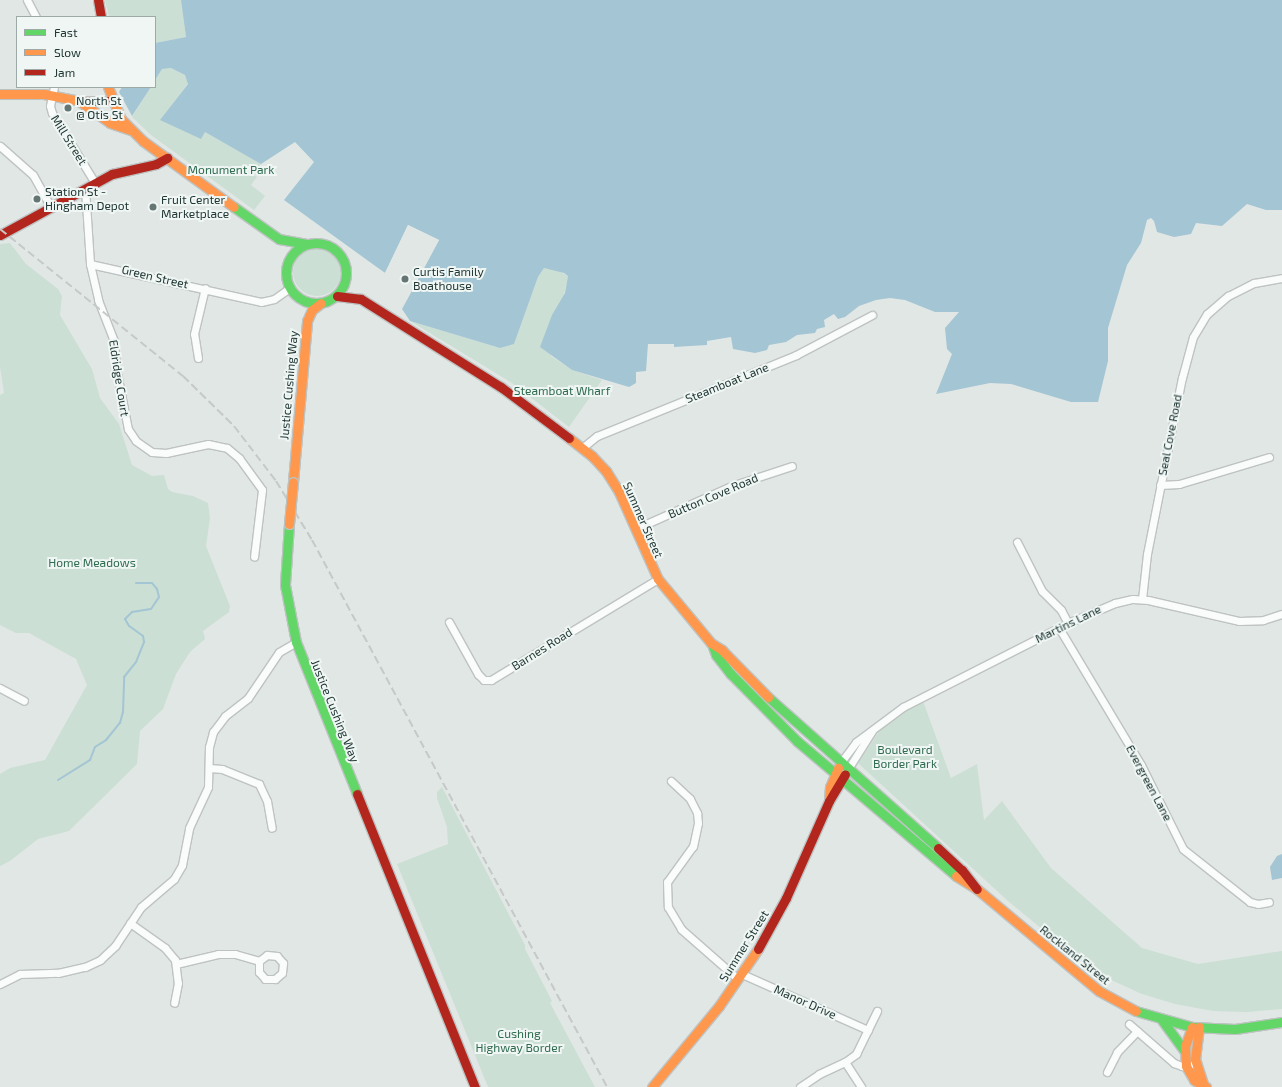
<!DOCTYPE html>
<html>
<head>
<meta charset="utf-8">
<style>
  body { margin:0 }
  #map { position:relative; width:1282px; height:1087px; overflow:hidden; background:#e1e7e5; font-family:"Exo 2",sans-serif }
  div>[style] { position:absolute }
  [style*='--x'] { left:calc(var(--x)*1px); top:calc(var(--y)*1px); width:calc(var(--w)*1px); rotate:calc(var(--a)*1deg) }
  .green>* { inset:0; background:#cbdfd4 }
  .round { border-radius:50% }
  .water>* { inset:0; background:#a4c5d3 }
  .pier>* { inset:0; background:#e1e7e5 }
  .stream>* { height:2px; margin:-1px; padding:0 1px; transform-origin:1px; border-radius:1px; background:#a4c5d3 }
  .roads { filter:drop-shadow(1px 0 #bec3c2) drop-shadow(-1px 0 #bec3c2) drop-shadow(0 1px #bec3c2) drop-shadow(0 -1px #bec3c2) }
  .street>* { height:7px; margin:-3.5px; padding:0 3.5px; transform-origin:3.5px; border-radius:3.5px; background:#fafbfb }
  .fast>* { height:9px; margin:-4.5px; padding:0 4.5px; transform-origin:4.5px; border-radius:4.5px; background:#63d668 }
  .fast>.ring { margin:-4.5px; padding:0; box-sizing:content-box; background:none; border:9px solid #63d668; border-radius:50% }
  .slow>* { height:9px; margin:-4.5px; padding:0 4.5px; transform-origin:4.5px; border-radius:4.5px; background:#ff974d }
  .jam>* { height:9px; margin:-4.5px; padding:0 4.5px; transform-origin:4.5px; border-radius:4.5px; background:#b3261e }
  .rail>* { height:2px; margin-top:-1px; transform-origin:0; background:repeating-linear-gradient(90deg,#c5c9c8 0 8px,transparent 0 12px) }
  .bridges { filter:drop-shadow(1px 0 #bcc3c2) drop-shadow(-1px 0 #bcc3c2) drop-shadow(0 1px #bcc3c2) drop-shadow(0 -1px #bcc3c2) }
  .slow-bridge>* { height:9px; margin:-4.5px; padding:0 4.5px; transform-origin:4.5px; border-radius:4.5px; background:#ff974d }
  .dots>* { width:11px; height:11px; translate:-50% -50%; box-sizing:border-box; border:2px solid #eff6f4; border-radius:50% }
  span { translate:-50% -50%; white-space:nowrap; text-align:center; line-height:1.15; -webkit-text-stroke:4px #eff6f4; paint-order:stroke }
  .poi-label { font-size:12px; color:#213835 }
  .left { translate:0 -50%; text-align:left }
  .street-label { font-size:12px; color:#213835 }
  .park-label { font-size:12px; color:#2f6b50 }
  .legend { position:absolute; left:16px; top:16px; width:140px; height:72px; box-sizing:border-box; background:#eff6f4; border:1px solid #9daaa8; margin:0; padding:5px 7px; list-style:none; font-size:12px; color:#213835 }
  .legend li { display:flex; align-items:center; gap:8px; height:20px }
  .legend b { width:20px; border:1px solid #9daaa8 }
</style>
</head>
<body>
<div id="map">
  <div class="green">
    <i style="clip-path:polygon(105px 0,181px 0,186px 37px,155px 43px,155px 17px,109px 17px)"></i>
    <i style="clip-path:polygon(171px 68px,185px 75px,188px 83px,161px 120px,205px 132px,261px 164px,253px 174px,257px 177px,251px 185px,265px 196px,254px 210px,151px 135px,132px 117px,151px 87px,155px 87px,155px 80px,162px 69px)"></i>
    <i style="clip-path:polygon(10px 243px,26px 264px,58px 289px,62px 296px,60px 315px,92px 369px,100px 398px,119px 424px,132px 465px,152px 476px,164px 475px,168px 489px,172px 492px,193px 496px,208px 503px,210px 518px,206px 546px,230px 606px,229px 612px,203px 631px,205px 639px,190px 652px,176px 674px,163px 709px,140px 731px,137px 764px,69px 831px,38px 839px,10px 861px,0 866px,0 774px,10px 768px,45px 760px,87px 685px,76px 659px,29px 633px,16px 633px,0 625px,0 395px,4px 393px,0 367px,0 244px)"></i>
    <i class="round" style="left:293px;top:248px;width:48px;height:48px"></i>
    <i style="clip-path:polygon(544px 268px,557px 270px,568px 276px,551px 356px,572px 370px,602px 380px,569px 427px,512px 383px,410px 321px,500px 348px,514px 344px,538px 277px)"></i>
    <i style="clip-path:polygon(923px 701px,951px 778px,977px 764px,984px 820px,1002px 801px,1051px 868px,1142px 948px,1198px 964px,1282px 951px,1282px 1009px,1247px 1012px,1213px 1011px,1175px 1004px,1142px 994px,1111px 980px,1082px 962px,1008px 901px,858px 763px,880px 730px,899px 715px)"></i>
    <i style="clip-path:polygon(442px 787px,525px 945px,525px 949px,552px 1001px,550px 1003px,595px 1087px,488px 1087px,397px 864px,448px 844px,447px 827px,437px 798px,437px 792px)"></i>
  </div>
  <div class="water">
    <i style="clip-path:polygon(181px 0,1282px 0,1282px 210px,1266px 210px,1247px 204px,1222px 226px,1196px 223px,1191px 234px,1174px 237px,1157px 232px,1154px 221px,1151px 218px,1147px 220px,1141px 243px,1127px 265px,1108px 328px,1108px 361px,1098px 402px,1071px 402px,1011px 384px,990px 383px,936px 394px,952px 354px,947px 349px,945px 328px,959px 312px,935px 312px,905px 300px,890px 298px,876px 300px,859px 306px,845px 317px,838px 319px,834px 314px,824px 320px,825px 327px,817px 329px,815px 333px,797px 335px,786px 342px,769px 345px,767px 350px,755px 353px,733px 349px,731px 337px,707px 341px,707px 345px,674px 347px,674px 344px,648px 344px,646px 371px,636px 372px,636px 383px,629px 387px,572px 370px,540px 347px,552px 315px,565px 293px,568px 276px,564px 273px,544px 268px,538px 277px,514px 344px,500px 348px,410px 321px,402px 309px,439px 240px,408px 225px,385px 273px,284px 200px,314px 162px,295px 142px,261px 164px,205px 132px,201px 139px,160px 120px,188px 84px,185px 75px,171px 68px,162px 69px,155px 80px,155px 43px,186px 37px)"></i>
    <i style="clip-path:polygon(122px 87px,151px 87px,132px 116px,119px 92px)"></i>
    <i style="clip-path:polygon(1282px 854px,1282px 878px,1272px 880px,1270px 867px,1277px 856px)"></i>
  </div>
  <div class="pier">
    <i style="clip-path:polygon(408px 225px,439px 240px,401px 311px,436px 241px,409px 228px,385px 275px,341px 244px,385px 273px)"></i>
  </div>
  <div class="stream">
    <i style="--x:58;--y:780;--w:38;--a:-32"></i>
    <i style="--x:90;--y:760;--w:14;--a:-69"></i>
    <i style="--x:95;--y:747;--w:13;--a:-32"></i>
    <i style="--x:106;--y:740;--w:22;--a:-51"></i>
    <i style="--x:120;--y:723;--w:11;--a:-75"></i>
    <i style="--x:123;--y:712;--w:35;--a:-88"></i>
    <i style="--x:124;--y:677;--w:19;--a:-51"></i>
    <i style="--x:136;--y:662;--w:22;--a:-68"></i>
    <i style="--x:144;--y:642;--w:6;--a:-99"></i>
    <i style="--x:143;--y:636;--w:17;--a:-144"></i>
    <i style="--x:129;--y:626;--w:8;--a:-120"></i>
    <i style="--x:125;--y:619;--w:10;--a:-45"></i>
    <i style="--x:132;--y:612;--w:19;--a:-9"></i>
    <i style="--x:151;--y:609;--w:14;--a:-56"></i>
    <i style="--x:159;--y:597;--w:8;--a:-104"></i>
    <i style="--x:157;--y:589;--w:8;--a:-130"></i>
    <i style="--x:152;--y:583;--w:16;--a:180"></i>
  </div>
  <div class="roads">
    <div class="street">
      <i style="--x:27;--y:0;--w:19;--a:62"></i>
      <i style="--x:54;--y:87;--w:19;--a:102"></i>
      <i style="--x:50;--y:106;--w:7;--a:74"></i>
      <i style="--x:52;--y:113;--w:82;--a:58.4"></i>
      <i style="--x:0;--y:146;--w:44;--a:41.3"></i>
      <i style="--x:33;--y:175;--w:38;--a:61"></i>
      <i style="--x:85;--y:188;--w:76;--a:86.2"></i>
      <i style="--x:90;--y:264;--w:37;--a:77"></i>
      <i style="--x:98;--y:300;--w:44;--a:68.7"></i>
      <i style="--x:114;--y:341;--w:27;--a:86"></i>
      <i style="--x:116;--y:368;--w:62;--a:78.9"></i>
      <i style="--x:128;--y:429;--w:14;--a:56"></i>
      <i style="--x:136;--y:441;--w:19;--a:35"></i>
      <i style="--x:152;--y:452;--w:14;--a:4"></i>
      <i style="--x:166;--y:453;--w:43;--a:-12.1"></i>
      <i style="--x:208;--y:444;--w:19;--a:12"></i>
      <i style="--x:227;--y:448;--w:16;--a:40"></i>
      <i style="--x:239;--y:458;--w:39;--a:54"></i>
      <i style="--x:262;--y:490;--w:67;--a:96.8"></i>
      <i style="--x:90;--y:264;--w:175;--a:12.5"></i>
      <i style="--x:261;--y:302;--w:13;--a:-13"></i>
      <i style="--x:274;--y:299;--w:19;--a:-35"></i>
      <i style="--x:198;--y:358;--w:24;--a:-99"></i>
      <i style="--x:194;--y:334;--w:47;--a:-76.6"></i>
      <i style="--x:582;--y:448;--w:19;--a:-39"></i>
      <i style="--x:597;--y:436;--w:215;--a:-22.1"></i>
      <i style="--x:796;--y:355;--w:86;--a:-27.8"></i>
      <i style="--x:1160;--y:485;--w:19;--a:-3"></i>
      <i style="--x:1179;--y:484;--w:94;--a:-16.7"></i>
      <i style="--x:635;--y:529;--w:105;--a:-24.1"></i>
      <i style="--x:731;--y:486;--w:64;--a:-18.2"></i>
      <i style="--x:1017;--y:542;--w:55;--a:63"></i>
      <i style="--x:1042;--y:591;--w:27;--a:45"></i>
      <i style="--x:1061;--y:610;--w:15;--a:62"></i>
      <i style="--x:1142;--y:599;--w:45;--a:-83.7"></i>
      <i style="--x:1147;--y:554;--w:179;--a:-78.8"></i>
      <i style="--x:1182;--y:378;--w:42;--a:-75"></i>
      <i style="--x:1193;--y:337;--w:27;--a:-59"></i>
      <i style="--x:1207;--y:314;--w:28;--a:-41"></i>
      <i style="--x:1228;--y:296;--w:29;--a:-27"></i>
      <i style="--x:1254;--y:283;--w:28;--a:-10"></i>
      <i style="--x:449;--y:622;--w:60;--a:60.9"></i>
      <i style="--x:478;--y:674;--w:8;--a:45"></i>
      <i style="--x:484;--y:680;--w:7;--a:0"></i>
      <i style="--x:491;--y:680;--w:195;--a:-31.2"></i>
      <i style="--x:1059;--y:628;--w:160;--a:59.1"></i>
      <i style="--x:1141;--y:765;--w:94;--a:63.4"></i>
      <i style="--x:1183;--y:849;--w:85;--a:38.3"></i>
      <i style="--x:1250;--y:902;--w:8;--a:14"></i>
      <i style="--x:1258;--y:904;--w:11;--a:-10"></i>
      <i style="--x:0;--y:688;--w:27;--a:28"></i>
      <i style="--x:841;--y:762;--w:25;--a:-53"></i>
      <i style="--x:856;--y:742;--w:59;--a:-36.7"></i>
      <i style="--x:903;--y:707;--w:185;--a:-27"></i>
      <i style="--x:1068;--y:623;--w:51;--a:-23.1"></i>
      <i style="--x:1115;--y:603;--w:18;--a:-13"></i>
      <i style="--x:1133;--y:599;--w:15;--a:4"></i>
      <i style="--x:1148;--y:600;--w:93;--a:13"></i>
      <i style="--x:1239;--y:621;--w:24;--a:-2"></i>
      <i style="--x:1263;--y:620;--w:20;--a:-18"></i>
      <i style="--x:209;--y:768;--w:13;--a:4"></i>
      <i style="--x:222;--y:769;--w:40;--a:22"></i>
      <i style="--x:259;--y:784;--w:19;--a:65"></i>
      <i style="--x:267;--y:801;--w:27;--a:80"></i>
      <i style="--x:848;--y:769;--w:45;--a:-57.7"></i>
      <i style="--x:671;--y:781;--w:26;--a:43"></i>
      <i style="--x:690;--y:799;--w:16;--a:63"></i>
      <i style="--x:697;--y:813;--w:10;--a:84"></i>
      <i style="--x:698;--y:823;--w:24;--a:102"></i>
      <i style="--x:693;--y:846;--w:44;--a:125.8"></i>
      <i style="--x:667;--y:882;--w:25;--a:88"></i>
      <i style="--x:668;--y:907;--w:26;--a:59"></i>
      <i style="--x:681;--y:929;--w:76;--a:41.3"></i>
      <i style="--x:130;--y:923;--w:43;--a:35.5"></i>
      <i style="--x:165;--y:948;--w:16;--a:50"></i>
      <i style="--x:175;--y:960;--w:23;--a:83"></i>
      <i style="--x:178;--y:983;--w:20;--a:101"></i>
      <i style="--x:176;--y:964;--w:43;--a:-13.4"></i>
      <i style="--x:218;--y:954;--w:17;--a:0"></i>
      <i style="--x:235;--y:954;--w:25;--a:16"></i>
      <i style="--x:259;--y:961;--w:11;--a:90"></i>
      <i style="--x:259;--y:972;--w:9;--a:49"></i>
      <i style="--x:265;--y:979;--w:10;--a:0"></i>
      <i style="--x:275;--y:979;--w:9;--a:-41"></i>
      <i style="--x:282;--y:973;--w:10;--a:-84"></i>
      <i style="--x:283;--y:963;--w:9;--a:-131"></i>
      <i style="--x:277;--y:956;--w:10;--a:-174"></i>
      <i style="--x:267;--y:955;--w:10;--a:143"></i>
      <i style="--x:742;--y:974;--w:138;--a:24"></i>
      <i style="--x:0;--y:984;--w:22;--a:-27"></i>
      <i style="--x:20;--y:974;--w:38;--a:-2"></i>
      <i style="--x:58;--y:973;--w:28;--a:-13"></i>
      <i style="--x:85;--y:967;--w:17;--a:-25"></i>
      <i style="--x:100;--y:960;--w:21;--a:-43"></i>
      <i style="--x:115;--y:946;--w:47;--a:-56.3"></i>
      <i style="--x:141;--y:907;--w:43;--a:-40.3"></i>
      <i style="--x:174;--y:879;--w:16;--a:-60"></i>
      <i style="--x:182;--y:865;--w:38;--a:-79"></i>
      <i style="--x:189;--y:828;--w:45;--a:-65.1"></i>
      <i style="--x:208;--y:787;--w:40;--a:-88.6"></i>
      <i style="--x:209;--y:747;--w:16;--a:-75"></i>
      <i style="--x:213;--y:732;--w:20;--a:-53"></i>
      <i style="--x:225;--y:716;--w:29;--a:-38"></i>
      <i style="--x:248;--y:698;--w:55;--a:-56"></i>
      <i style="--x:279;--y:652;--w:20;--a:-30"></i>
      <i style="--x:1129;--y:1024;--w:60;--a:40.9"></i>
      <i style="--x:1174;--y:1063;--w:9;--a:21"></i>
      <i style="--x:1182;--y:1066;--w:8;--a:-7"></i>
      <i style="--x:845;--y:1062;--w:30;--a:57"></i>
      <i style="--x:1107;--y:1072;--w:22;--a:-63"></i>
      <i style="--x:1117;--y:1052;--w:29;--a:-46"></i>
      <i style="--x:800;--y:1087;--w:23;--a:-34"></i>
      <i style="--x:819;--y:1074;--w:29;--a:-25"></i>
      <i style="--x:845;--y:1062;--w:14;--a:-36"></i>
      <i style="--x:856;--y:1054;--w:48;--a:-64"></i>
    </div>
    <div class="fast">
      <i style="--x:234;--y:207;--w:55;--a:35.4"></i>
      <i style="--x:279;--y:239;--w:28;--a:10"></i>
      <i class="ring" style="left:286px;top:243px;width:51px;height:51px"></i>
      <i style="--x:289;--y:524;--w:61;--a:93.8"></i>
      <i style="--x:285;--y:585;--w:58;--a:79.1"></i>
      <i style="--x:296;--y:642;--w:164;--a:68.1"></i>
      <i style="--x:712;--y:644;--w:12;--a:70"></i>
      <i style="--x:716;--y:655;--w:24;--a:52"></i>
      <i style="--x:731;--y:674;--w:94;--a:45.4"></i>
      <i style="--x:797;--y:741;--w:209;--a:40.3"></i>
      <i style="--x:768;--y:697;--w:227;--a:41.6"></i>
      <i style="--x:1136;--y:1011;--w:58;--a:15.9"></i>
      <i style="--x:1192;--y:1027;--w:43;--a:2.7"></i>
      <i style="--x:1235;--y:1029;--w:48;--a:-8.5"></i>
      <i style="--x:1162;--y:1020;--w:37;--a:54"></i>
    </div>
    <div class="slow">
      <i style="--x:108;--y:87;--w:35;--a:68"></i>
      <i style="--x:121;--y:119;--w:31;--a:45"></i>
      <i style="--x:143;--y:141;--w:112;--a:36"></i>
      <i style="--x:0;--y:94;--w:44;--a:0"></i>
      <i style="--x:44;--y:94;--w:36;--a:11"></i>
      <i style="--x:79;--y:101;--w:38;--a:35"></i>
      <i style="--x:110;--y:123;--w:21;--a:19"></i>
      <i style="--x:569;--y:438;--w:29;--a:38"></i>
      <i style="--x:592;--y:456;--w:21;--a:47"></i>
      <i style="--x:606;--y:471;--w:25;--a:58"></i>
      <i style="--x:619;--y:492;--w:95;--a:65.9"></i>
      <i style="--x:658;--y:579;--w:83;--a:50.4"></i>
      <i style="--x:711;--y:643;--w:13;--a:32"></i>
      <i style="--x:722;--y:650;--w:66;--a:45.6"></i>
      <i style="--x:293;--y:482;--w:162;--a:-85"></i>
      <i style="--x:307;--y:321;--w:12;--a:-66"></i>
      <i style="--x:312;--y:310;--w:11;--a:-38"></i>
      <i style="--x:829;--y:801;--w:14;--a:-86"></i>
      <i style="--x:830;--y:787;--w:21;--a:-67"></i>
      <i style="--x:956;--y:876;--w:25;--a:32"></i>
      <i style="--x:977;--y:889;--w:159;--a:39.9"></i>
      <i style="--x:1099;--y:991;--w:42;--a:28.4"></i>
      <i style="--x:1192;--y:1027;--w:20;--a:110"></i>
      <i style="--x:1185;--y:1046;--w:20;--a:87"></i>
      <i style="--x:1186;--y:1066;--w:16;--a:60"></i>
      <i style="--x:1194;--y:1080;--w:14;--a:30"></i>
      <i style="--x:1199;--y:1027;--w:32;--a:97"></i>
      <i style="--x:1195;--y:1059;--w:26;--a:72"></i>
      <i style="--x:652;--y:1087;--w:105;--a:-50.4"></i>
      <i style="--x:719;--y:1006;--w:69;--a:-55.6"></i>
    </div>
    <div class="jam">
      <i style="--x:98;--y:0;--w:17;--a:80"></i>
      <i style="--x:79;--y:101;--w:33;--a:0"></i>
      <i style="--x:0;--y:235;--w:128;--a:-28.6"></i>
      <i style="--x:112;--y:174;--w:45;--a:-12.8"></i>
      <i style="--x:156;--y:164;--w:13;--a:-29"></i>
      <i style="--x:337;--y:296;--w:24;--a:7"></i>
      <i style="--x:361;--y:299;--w:165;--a:32.2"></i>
      <i style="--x:501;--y:387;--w:85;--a:36.9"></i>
      <i style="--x:357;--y:794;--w:316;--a:68.1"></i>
      <i style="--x:938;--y:848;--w:33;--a:43"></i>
      <i style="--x:962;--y:870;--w:24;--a:52"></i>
      <i style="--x:758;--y:949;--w:58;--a:-61.2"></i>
      <i style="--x:786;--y:898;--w:106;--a:-66.1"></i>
      <i style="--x:829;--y:801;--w:31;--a:-59"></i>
    </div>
  </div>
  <div class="rail">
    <i style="--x:0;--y:229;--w:235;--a:38.8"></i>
    <i style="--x:183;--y:376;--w:71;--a:44.4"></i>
    <i style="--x:234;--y:426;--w:69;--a:52.6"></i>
    <i style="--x:276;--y:481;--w:69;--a:58.6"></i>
    <i style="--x:312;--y:540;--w:621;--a:61.66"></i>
  </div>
  <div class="bridges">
    <div class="slow-bridge">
      <i style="--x:289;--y:524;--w:42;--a:-84.6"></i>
    </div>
  </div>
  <div class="dots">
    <i style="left:68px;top:108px;background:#647573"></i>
    <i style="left:37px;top:199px;background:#647573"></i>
    <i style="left:153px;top:207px;background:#647573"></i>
    <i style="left:405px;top:279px;background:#647573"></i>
  </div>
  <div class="poi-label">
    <span class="left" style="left:76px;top:108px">North St<br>@ Otis St</span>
    <span class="left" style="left:45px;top:199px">Station St -<br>Hingham Depot</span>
    <span class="left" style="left:161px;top:207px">Fruit Center<br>Marketplace</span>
    <span class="left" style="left:413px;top:279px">Curtis Family<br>Boathouse</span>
  </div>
  <div class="street-label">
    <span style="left:69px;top:140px;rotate:58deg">Mill Street</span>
    <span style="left:155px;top:277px;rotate:13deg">Green Street</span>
    <span style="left:119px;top:378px;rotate:81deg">Eldridge Court</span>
    <span style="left:727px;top:383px;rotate:-22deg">Steamboat Lane</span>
    <span style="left:289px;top:385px;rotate:-85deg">Justice Cushing Way</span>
    <span style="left:1170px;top:435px;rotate:-79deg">Seal Cove Road</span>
    <span style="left:713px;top:496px;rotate:-23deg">Button Cove Road</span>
    <span style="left:643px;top:520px;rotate:66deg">Summer Street</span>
    <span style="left:1068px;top:624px;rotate:-26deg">Martins Lane</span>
    <span style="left:542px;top:649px;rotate:-32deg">Barnes Road</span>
    <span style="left:335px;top:711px;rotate:68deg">Justice Cushing Way</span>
    <span style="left:1149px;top:783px;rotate:62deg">Evergreen Lane</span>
    <span style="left:744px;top:946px;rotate:-58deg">Summer Street</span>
    <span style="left:1075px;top:955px;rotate:39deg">Rockland Street</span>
    <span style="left:805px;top:1002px;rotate:24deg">Manor Drive</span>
  </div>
  <div class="park-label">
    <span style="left:231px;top:170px">Monument Park</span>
    <span style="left:562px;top:391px">Steamboat Wharf</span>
    <span style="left:92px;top:563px">Home Meadows</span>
    <span style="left:905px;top:757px">Boulevard<br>Border Park</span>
    <span style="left:519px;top:1041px">Cushing<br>Highway Border</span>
  </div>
  <ul class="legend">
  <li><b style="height:5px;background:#63d668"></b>Fast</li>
  <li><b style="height:5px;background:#ff974d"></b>Slow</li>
  <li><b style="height:5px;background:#b3261e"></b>Jam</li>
  </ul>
</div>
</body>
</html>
